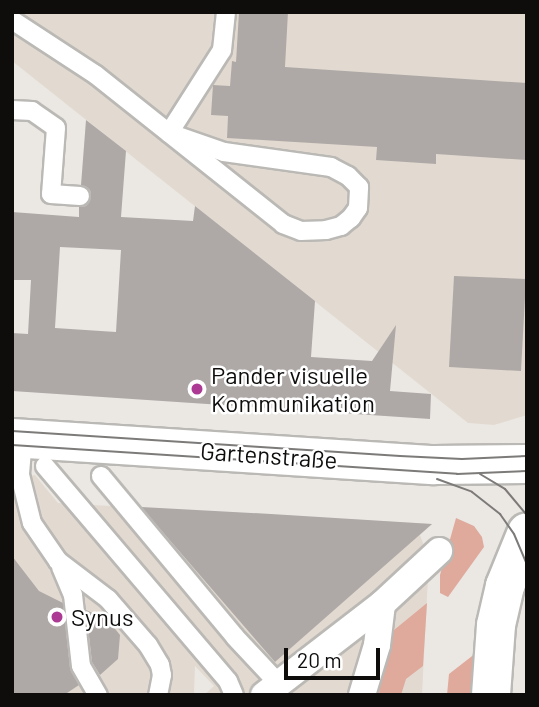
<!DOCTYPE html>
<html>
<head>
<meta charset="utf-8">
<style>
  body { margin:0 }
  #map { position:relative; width:539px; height:707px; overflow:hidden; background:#ebe8e4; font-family:Barlow,sans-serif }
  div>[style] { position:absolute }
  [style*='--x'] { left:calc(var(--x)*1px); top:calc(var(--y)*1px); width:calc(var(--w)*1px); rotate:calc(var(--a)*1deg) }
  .built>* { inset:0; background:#e2dad0 }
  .green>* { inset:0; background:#dfa99c }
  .building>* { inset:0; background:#aea9a7 }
  .roads { filter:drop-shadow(2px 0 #bbb9b5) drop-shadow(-2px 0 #bbb9b5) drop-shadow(0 2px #bbb9b5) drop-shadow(0 -2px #bbb9b5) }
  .service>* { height:18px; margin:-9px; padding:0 9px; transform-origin:9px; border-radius:9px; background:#fff }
  .pedestrian>* { height:26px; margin:-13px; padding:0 13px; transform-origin:13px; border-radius:13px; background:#fff }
  .tertiary>* { height:38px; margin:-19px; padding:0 19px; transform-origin:19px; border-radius:19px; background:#fff }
  .primary>* { height:38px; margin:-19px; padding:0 19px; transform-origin:19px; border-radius:19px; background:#fff }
  .tram>* { height:2px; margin:-1px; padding:0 1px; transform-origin:1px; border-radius:1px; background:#7d7b79 }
  .dots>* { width:19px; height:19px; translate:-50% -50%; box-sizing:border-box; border:4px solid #fff; border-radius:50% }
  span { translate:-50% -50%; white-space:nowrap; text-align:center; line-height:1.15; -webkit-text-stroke:5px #fff; paint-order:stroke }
  .poi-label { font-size:24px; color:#0e0d0c }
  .left { translate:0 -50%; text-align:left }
  .street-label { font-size:24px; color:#0e0d0c }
  .frame { position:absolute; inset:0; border:14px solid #0e0d0c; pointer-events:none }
  .scale { position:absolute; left:284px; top:648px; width:96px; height:32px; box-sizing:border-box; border:4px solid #0e0d0c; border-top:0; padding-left:9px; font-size:21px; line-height:24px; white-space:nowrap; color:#0e0d0c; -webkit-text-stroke:5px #fff; paint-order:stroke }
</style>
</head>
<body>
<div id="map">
  <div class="built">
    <i style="clip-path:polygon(12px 12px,527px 12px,527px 415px,494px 425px,468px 423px,12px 61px)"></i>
    <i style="clip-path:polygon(35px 475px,58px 503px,432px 524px,420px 535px,429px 559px,422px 695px,204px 695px,214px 686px,195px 666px,194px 695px,12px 695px,12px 479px)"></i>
  </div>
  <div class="green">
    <i style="clip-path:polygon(456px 518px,474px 526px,482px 537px,484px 547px,448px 597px,440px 593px,440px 575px)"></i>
    <i style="clip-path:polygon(427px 603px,423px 666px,406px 679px,401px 695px,379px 695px,383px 639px)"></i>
    <i style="clip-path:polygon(476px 653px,475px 695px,447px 695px,449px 674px)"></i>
  </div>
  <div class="building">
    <i style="clip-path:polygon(239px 12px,288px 12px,285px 67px,527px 83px,527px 160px,436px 154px,436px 164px,376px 160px,377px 147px,227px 138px,228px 116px,211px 115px,213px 85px,230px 86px,232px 61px,236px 62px)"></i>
    <i style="clip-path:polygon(evenodd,86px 120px,126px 151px,121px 217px,193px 221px,195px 206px,315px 301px,311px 357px,372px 361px,396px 325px,390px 391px,431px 394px,430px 419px,12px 391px,12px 333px,28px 334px,31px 280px,12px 280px,12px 212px,79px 217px,79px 207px,86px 206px,91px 197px,90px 190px,81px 185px,86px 120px,60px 247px,121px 250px,116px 332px,55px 328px,60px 247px)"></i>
    <i style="clip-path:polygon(454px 276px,526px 279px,521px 371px,449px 367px)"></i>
    <i style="clip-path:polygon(141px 507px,271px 514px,432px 524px,275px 662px)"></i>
    <i style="clip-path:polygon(12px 556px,39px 591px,63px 603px,70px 668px,79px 685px,64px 695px,12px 695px)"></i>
    <i style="clip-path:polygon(86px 610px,108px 620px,120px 635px,118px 659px,100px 675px,92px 662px)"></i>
  </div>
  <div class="roads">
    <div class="service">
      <i style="--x:12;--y:20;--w:100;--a:33.2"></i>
      <i style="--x:96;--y:75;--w:239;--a:38.5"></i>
      <i style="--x:283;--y:224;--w:19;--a:21"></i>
      <i style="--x:301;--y:231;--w:25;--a:-2"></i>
      <i style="--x:326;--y:230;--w:16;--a:-15"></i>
      <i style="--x:341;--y:226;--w:13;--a:-39"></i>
      <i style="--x:351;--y:218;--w:12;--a:-55"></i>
      <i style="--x:358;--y:208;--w:21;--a:-87"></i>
      <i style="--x:359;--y:187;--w:16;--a:-135"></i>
      <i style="--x:348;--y:176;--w:19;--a:-152"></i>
      <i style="--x:331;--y:167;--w:108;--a:-172"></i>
      <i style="--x:224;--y:152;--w:58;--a:-160.9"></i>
      <i style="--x:12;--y:110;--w:20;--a:3"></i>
      <i style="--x:32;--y:111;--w:29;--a:35"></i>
      <i style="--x:56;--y:128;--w:66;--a:94.3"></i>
      <i style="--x:51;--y:194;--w:29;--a:4"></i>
      <i style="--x:169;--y:133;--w:98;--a:-57.4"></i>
      <i style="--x:222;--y:50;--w:38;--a:-84"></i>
      <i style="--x:23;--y:439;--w:36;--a:95"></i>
      <i style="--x:20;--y:475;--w:49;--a:76"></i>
      <i style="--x:32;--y:523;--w:46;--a:55.6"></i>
      <i style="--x:58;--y:561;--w:63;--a:37.2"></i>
      <i style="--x:108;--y:599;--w:61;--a:49"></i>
      <i style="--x:148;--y:645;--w:23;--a:59"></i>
      <i style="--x:160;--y:665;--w:10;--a:79"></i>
      <i style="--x:162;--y:675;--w:20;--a:101"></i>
      <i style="--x:45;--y:466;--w:282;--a:49.6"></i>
      <i style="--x:228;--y:681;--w:15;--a:67"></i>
      <i style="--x:101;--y:476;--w:209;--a:50.2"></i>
      <i style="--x:235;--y:637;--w:63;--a:46.9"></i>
      <i style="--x:61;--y:567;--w:30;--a:67"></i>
      <i style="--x:73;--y:595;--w:71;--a:83.6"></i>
      <i style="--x:81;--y:666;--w:34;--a:60"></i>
    </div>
    <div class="pedestrian">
      <i style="--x:264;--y:695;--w:149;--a:-37.6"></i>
      <i style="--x:382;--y:604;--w:78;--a:-42.9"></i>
      <i style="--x:362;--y:695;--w:52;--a:-73.3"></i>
      <i style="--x:377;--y:645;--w:41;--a:-83"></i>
    </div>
    <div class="tertiary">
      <i style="--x:12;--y:438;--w:423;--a:3.7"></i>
      <i style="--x:434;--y:465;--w:93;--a:-0.6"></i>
    </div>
    <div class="primary">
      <i style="--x:491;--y:695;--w:70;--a:-85.9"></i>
      <i style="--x:496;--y:625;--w:40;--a:-77"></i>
      <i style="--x:505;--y:586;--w:58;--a:-67.8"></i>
    </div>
  </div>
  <div class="tram">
    <i style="--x:12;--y:431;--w:389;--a:3.7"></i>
    <i style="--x:400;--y:456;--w:62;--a:2.8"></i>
    <i style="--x:462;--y:459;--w:65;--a:-2.6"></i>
    <i style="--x:12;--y:445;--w:446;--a:3.7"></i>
    <i style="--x:457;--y:474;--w:70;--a:-2.5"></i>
    <i style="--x:480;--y:474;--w:29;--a:31"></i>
    <i style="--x:505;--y:489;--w:34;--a:50"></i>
    <i style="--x:437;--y:479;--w:37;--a:20"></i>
    <i style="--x:472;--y:492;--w:36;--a:38"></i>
    <i style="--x:500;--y:514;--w:24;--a:55"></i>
    <i style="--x:514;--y:534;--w:33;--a:67"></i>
  </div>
  <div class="dots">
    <i style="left:197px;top:389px;background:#ac3a94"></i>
    <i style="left:57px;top:617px;background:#ac3a94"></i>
  </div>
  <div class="poi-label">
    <span class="left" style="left:211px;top:389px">Pander visuelle<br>Kommunikation</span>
    <span class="left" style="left:71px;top:617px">Synus</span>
  </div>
  <div class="street-label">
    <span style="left:269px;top:455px;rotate:4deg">Gartenstraße</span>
  </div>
  <div class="frame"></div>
  <div class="scale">20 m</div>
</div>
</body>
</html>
